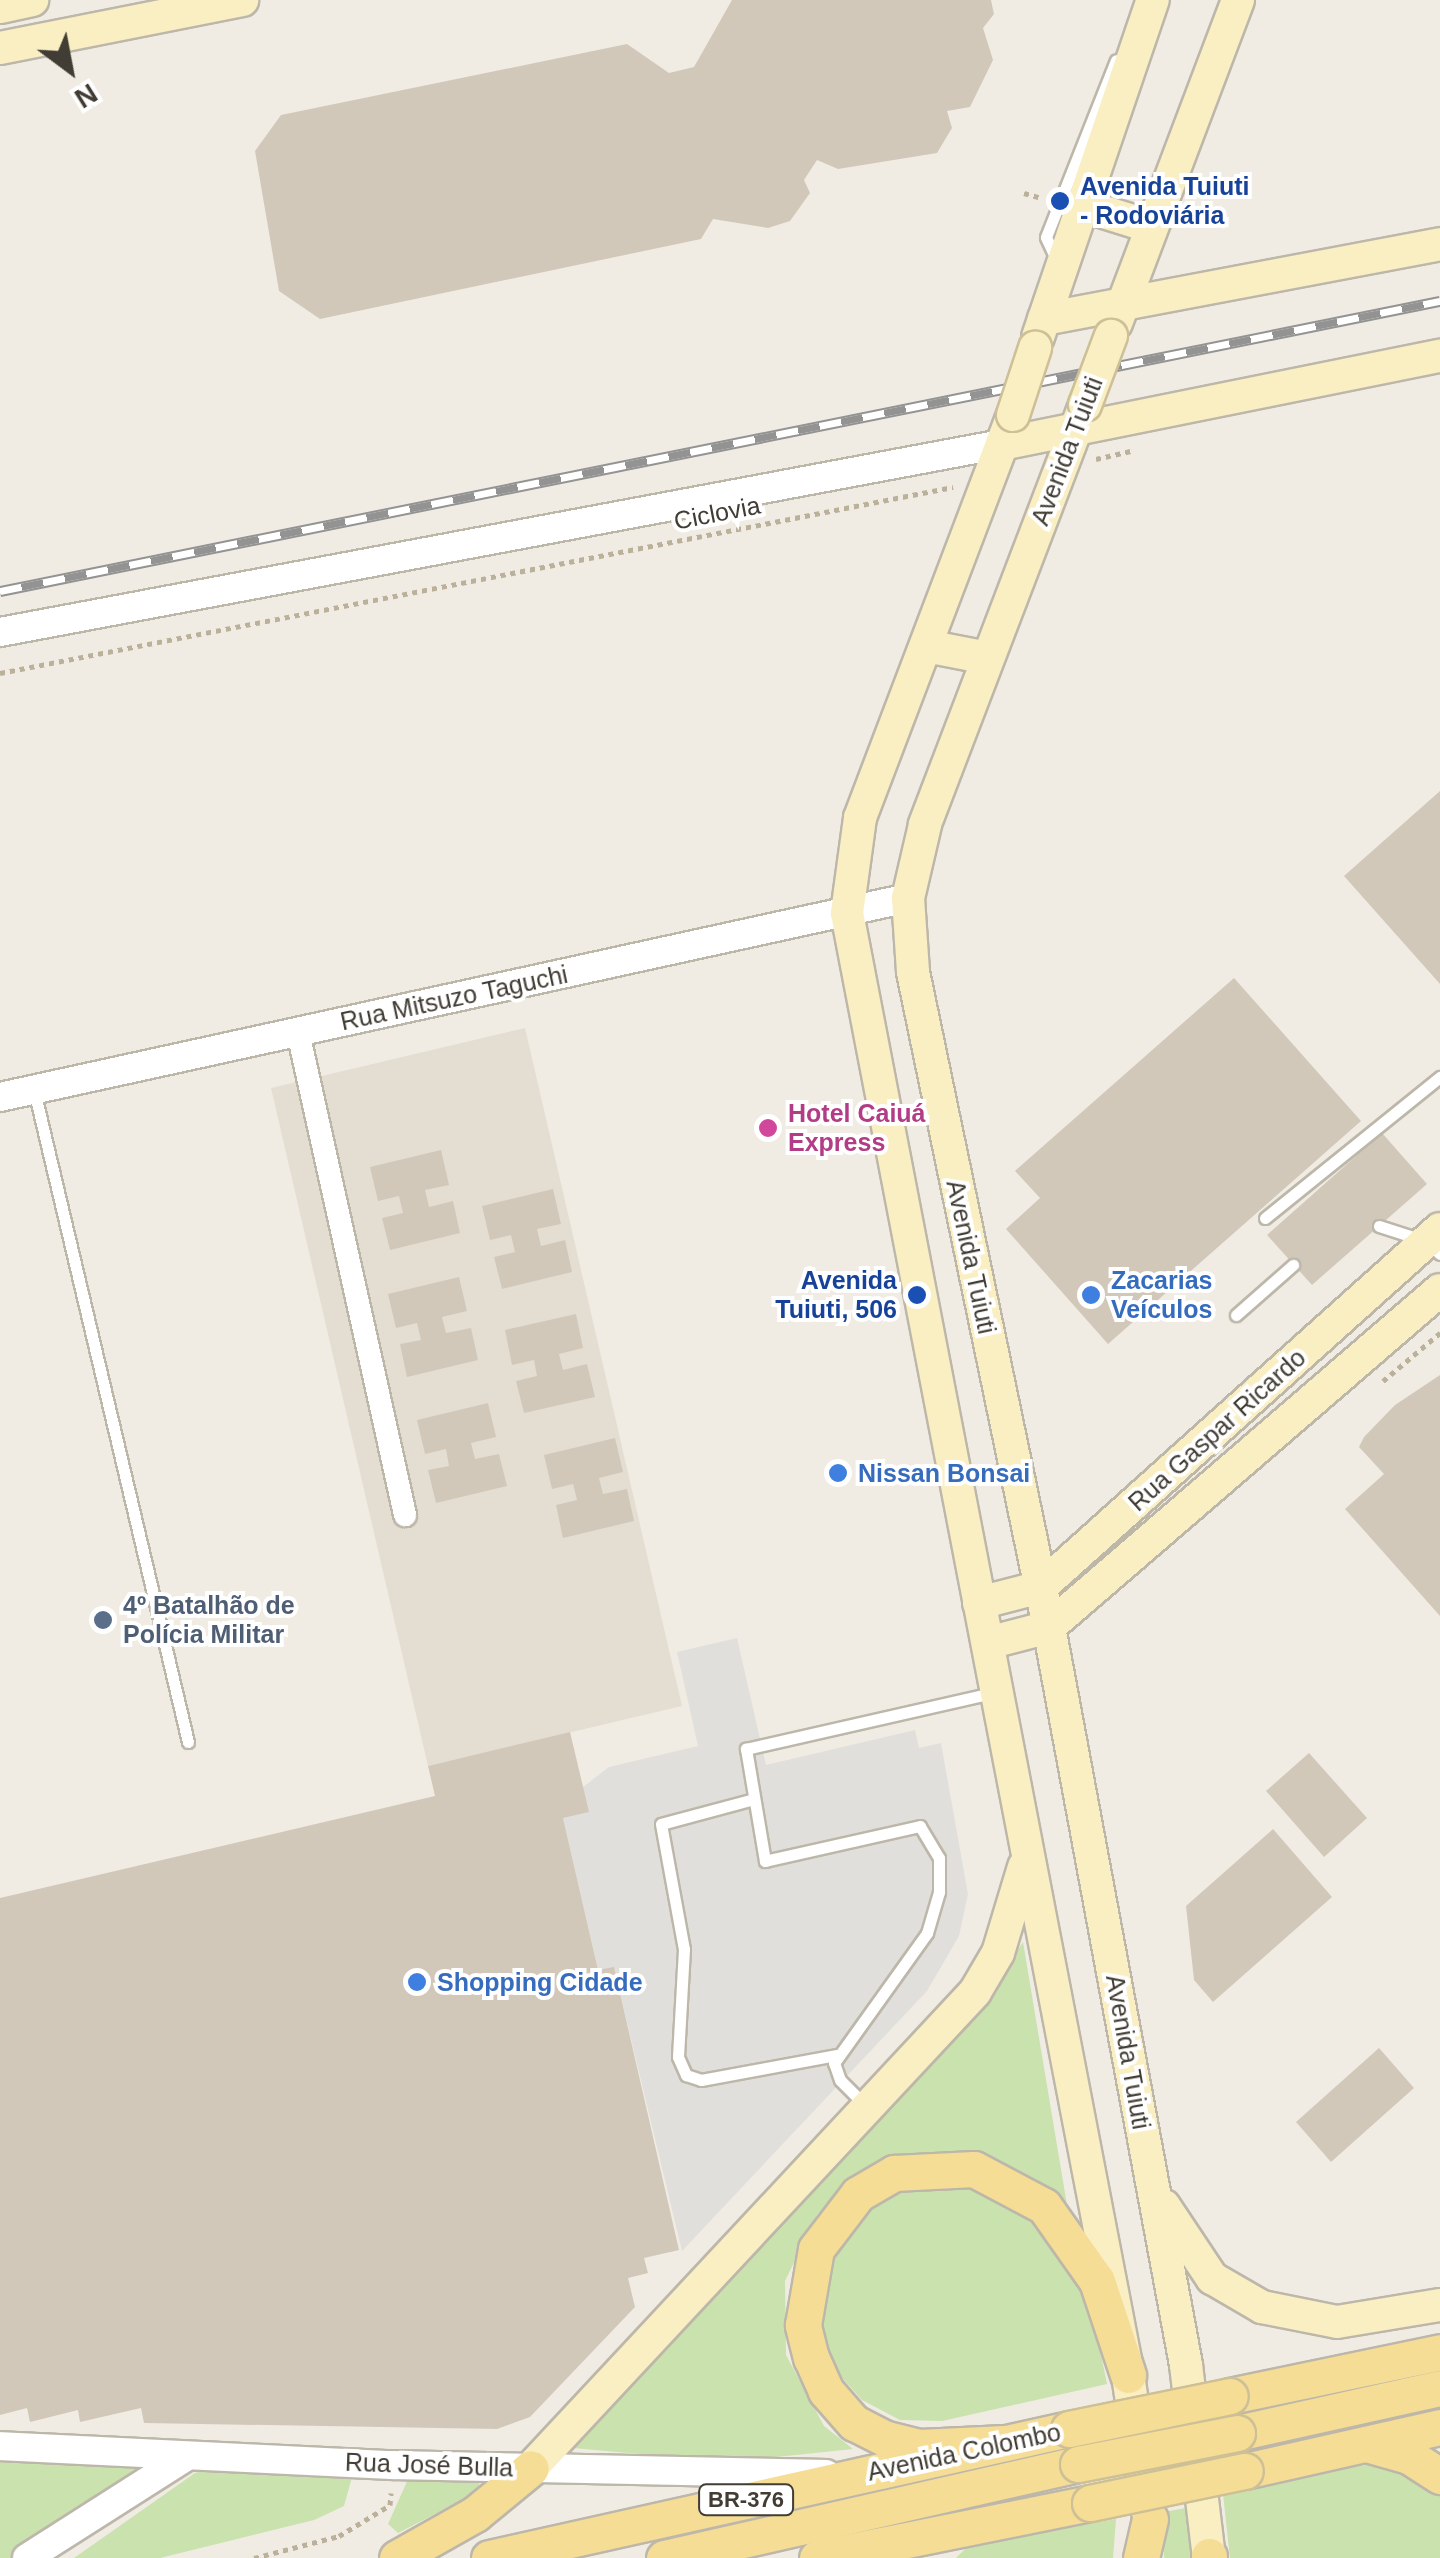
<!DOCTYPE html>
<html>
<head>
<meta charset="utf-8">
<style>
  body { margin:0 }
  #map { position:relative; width:1440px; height:2558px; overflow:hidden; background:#f0ece3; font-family:Arial,sans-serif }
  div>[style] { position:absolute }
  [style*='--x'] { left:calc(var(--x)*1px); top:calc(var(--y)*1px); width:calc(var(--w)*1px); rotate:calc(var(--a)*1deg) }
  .residential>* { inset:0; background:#e4ded2 }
  .green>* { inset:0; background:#c9e2ae }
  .parking>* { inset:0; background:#e1dfdb }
  .building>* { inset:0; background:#d1c8ba }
  .path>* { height:5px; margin-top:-2.5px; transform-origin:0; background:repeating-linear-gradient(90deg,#bbb099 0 5px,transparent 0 10px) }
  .roads { filter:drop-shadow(2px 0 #bdb7aa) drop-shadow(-2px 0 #bdb7aa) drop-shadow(0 2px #bdb7aa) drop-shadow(0 -2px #bdb7aa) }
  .service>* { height:11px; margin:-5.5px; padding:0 5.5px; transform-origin:5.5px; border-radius:5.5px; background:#fff }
  .minor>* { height:22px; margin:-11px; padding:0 11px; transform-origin:11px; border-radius:11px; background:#fff }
  .tertiary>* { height:28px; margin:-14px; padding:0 14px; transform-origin:14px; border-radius:14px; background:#fff }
  .secondary>* { height:32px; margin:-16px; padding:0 16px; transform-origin:16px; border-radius:16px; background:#faeec3 }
  .primary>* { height:35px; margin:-17.5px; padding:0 17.5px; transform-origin:17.5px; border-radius:17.5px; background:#f6dd96 }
  .rail>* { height:11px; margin-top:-5.5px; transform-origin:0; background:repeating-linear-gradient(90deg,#fff 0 22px,#939393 0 44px); box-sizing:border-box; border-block:2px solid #939393 }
  .bridges { filter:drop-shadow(2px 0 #cdc096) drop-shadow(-2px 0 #cdc096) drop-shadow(0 2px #cdc096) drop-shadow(0 -2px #cdc096) }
  .secondary-bridge>* { height:32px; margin:-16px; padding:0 16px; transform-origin:16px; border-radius:16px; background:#faeec3 }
  .primary-bridge>* { height:35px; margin:-17.5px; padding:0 17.5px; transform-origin:17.5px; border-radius:17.5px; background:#f6dd96 }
  .dots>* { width:28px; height:28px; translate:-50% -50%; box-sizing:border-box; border:5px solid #fff; border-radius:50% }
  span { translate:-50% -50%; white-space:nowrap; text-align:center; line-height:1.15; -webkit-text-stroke:8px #fff; paint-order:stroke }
  .shield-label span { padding:2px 8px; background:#fff; border:2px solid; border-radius:8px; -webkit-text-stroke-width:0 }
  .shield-label { font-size:22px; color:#413c34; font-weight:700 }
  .transit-label { font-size:25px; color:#164399; font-weight:700 }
  .left { translate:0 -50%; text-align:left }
  .right { translate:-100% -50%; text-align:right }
  .street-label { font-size:25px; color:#413c34 }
  .hotel-label { font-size:25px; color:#b23c85; font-weight:700 }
  .shop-label { font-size:25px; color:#366cbe; font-weight:700 }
  .service-label { font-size:25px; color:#4e5e75; font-weight:700 }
  .north { position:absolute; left:20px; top:20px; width:100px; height:100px; -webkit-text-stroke:8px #fff; paint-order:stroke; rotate:148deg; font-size:28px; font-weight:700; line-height:40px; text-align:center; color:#413c34 }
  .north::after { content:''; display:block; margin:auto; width:35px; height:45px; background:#413c34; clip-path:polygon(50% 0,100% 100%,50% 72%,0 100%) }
</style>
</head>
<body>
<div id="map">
  <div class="residential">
    <i style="clip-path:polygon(525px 1028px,682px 1706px,428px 1766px,271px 1088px)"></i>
  </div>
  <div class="green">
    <i style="clip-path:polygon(1023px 1942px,1068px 2211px,1000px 2167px,842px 2189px,817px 2215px,785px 2281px,786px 2355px,824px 2426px,853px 2449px,727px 2462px,562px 2447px,974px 2017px)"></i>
    <i style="clip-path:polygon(931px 2182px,981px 2184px,1020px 2203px,1056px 2237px,1091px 2306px,1107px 2384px,942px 2421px,900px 2420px,862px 2400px,837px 2372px,823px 2339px,818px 2299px,827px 2264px,847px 2229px,888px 2196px)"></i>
    <i style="clip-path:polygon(0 2446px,187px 2456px,27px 2558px,0 2558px)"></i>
    <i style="clip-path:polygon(1381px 2463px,1440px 2494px,1440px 2558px,1230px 2558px,1222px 2485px)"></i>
    <i style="clip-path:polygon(216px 2467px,354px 2470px,344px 2506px,314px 2520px,160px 2558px,74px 2558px,195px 2473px)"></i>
    <i style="clip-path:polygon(478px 2474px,480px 2490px,468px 2497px,398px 2533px,388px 2524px,409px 2477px)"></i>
    <i style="clip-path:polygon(1192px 2507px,1193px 2558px,1164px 2558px,1163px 2512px)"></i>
    <i style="clip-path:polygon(1116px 2519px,1113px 2558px,956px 2558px,969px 2545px)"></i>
  </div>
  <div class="parking">
    <i style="clip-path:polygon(737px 1638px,766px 1765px,915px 1730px,919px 1748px,941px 1743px,968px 1894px,959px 1936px,927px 1991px,682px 2251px,614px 1968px,598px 1970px,563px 1818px,583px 1787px,609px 1767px,698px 1746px,677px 1652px)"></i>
  </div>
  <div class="building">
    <i style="clip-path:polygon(732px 0,991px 0,994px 14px,983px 28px,993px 60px,970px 107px,947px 111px,952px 128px,937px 153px,838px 169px,817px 160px,804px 180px,810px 193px,790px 221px,768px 228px,713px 219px,701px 239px,320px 319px,279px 291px,255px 151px,281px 115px,627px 44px,669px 73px,694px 67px)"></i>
    <i style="clip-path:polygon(1440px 791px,1440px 984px,1344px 876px)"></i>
    <i style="clip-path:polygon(1234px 978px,1361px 1121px,1108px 1344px,1006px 1229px,1040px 1198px,1015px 1171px)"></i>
    <i style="clip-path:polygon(1382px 1133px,1427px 1184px,1312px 1285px,1267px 1235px)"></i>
    <i style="clip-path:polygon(441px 1150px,449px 1185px,425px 1190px,429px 1207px,453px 1201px,460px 1233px,390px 1250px,382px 1218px,403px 1213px,399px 1196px,378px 1201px,370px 1167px)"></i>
    <i style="clip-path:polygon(553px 1189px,561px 1224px,537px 1229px,541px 1246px,565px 1240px,572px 1272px,502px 1289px,494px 1257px,515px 1252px,511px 1235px,490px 1240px,482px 1206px)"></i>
    <i style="clip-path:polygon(459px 1277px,467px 1311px,442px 1317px,446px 1333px,471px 1328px,478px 1360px,407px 1377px,400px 1344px,421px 1340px,417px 1323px,396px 1328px,388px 1294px)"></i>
    <i style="clip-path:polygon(576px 1314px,583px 1348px,559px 1354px,563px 1370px,587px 1364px,595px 1397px,524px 1413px,516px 1381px,537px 1376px,534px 1360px,512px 1365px,505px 1330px)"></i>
    <i style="clip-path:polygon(1440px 1375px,1440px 1616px,1345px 1509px,1384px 1474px,1359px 1447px,1364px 1437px,1395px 1405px)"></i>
    <i style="clip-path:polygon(488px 1403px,496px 1437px,471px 1443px,475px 1459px,499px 1454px,507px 1486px,436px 1503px,428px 1470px,449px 1466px,446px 1449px,425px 1454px,417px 1420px)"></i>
    <i style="clip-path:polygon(615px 1438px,623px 1472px,599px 1478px,603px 1494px,627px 1489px,634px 1521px,563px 1538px,556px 1505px,577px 1500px,573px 1484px,552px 1489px,544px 1455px)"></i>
    <i style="clip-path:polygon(570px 1732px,589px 1812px,563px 1818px,598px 1970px,614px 1967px,679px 2250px,644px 2258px,648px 2273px,628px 2278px,635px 2307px,530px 2417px,497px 2429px,144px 2423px,141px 2408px,80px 2422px,78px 2410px,30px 2422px,27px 2408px,0 2415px,0 1898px,435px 1796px,428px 1766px)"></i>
    <i style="clip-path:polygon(1309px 1753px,1367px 1818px,1324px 1857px,1266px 1791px)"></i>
    <i style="clip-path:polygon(1273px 1829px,1332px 1897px,1213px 2002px,1194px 1980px,1186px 1906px)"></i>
    <i style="clip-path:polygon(1379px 2048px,1414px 2088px,1331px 2162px,1296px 2122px)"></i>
  </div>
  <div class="path">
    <i style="--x:1024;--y:193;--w:18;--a:16"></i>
    <i style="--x:1096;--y:459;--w:39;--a:-13"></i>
    <i style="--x:0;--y:673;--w:971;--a:-11.04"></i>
    <i style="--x:1383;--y:1381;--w:75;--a:-40.1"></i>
    <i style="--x:254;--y:2558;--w:88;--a:-14.5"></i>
    <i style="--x:339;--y:2536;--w:60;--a:-31.3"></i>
    <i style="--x:390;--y:2505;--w:12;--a:-85"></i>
  </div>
  <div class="roads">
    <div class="service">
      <i style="--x:1057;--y:261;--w:26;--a:-115"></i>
      <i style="--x:1046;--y:237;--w:190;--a:-68.4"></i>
      <i style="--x:34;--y:1090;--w:670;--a:76.71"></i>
      <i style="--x:1265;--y:1218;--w:225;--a:-38.9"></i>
      <i style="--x:1379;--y:1226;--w:49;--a:17.7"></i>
      <i style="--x:1426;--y:1241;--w:19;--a:43"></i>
      <i style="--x:1236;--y:1315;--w:76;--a:-41.3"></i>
      <i style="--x:754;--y:1799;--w:96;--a:165"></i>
      <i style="--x:661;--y:1824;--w:127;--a:79.6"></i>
      <i style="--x:684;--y:1949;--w:108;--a:93.2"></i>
      <i style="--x:678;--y:2057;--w:20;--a:66"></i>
      <i style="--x:686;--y:2075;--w:16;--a:18"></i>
      <i style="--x:701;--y:2080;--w:137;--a:-10.5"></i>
      <i style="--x:865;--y:2105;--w:35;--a:-135"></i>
      <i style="--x:840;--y:2080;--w:18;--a:-109"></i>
      <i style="--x:834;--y:2063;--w:160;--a:-54.4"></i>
      <i style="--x:927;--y:1933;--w:43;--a:-73.7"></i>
      <i style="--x:939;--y:1892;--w:34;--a:-90"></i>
      <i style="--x:939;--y:1858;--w:37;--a:-121"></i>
      <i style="--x:920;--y:1826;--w:159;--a:167.3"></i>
      <i style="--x:765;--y:1861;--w:114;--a:-99.6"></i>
      <i style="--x:746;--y:1749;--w:253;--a:-12.8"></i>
    </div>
    <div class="minor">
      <i style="--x:298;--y:1032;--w:495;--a:77.5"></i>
    </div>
    <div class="tertiary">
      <i style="--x:0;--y:632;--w:1019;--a:-10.63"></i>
      <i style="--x:0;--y:1097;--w:930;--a:-12.36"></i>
      <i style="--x:0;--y:2446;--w:393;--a:2.8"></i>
      <i style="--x:393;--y:2465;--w:433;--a:1.2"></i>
      <i style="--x:27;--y:2558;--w:190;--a:-32.5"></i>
    </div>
    <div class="secondary">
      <i style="--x:0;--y:7;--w:33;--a:-12"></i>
      <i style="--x:0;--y:48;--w:247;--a:-11.2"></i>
      <i style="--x:1081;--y:205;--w:74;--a:17.2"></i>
      <i style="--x:1044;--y:319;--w:403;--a:-10.7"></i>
      <i style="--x:1116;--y:323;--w:345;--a:-69.3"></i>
      <i style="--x:1038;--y:337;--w:356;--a:-71.2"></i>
      <i style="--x:1085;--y:405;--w:449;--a:110.9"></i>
      <i style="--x:925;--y:825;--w:75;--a:103.1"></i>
      <i style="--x:908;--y:898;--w:74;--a:86.1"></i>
      <i style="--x:913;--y:972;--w:669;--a:78.27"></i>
      <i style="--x:1049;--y:1627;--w:751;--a:79.48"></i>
      <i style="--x:1186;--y:2365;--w:194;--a:83.2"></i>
      <i style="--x:1013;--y:415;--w:431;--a:110.8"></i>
      <i style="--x:860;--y:818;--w:96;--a:97.8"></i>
      <i style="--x:847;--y:913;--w:1489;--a:79.12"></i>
      <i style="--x:1128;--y:2375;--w:145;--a:81.6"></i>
      <i style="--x:1002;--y:444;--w:447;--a:-11.4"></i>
      <i style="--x:926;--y:646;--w:63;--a:11"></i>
      <i style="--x:979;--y:1603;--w:64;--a:-14.5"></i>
      <i style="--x:1041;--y:1587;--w:536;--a:-41.9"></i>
      <i style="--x:988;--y:1643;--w:63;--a:-14.7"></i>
      <i style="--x:1049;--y:1627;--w:516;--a:-40.76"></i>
      <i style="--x:1164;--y:2206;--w:87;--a:56.3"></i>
      <i style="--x:1212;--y:2278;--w:58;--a:30.1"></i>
      <i style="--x:1262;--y:2307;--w:76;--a:11.3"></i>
      <i style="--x:1337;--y:2322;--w:104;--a:-9.4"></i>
      <i style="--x:531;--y:2468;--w:651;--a:-46.99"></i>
      <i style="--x:975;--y:1992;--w:45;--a:-59.5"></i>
      <i style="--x:998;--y:1953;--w:90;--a:-73.2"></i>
    </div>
    <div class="primary">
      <i style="--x:1230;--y:2396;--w:215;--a:-11.8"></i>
      <i style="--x:1237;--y:2433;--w:208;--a:-12.5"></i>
      <i style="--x:1004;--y:2443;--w:85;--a:177.3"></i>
      <i style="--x:919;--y:2447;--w:34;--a:-166"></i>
      <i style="--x:886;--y:2439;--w:36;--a:-153"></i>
      <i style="--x:854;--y:2423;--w:43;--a:-131.2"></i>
      <i style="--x:826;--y:2391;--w:36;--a:-114"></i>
      <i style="--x:811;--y:2358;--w:34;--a:-104"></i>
      <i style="--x:803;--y:2325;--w:77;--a:-80.3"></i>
      <i style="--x:816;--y:2249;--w:69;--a:-52.6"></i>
      <i style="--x:858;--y:2194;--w:42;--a:-30.3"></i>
      <i style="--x:894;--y:2173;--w:80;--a:-2.9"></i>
      <i style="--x:974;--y:2169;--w:79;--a:27.9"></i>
      <i style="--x:1044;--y:2206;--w:92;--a:54.8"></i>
      <i style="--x:1097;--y:2281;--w:99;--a:71.7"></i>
      <i style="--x:1366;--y:2444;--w:45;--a:15.6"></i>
      <i style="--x:1409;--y:2456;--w:37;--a:33"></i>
      <i style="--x:1245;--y:2471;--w:200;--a:-12.7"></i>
      <i style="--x:1209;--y:2556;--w:2;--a:90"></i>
      <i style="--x:397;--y:2558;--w:90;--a:-29.4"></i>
      <i style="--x:475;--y:2514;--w:72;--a:-39.4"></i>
      <i style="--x:489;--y:2558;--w:594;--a:-12.54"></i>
      <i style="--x:664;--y:2558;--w:425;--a:-12.8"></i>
      <i style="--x:817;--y:2558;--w:278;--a:-11.4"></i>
      <i style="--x:1141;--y:2558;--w:40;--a:-77"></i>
    </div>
  </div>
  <div class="rail">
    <i style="--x:0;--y:591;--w:1469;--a:-11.39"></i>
  </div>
  <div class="bridges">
    <div class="secondary-bridge">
      <i style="--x:1085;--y:405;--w:74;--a:-69.4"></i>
      <i style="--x:1013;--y:415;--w:71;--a:-71.8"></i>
    </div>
    <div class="primary-bridge">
      <i style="--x:1069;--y:2429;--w:164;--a:-11.6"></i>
      <i style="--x:1078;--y:2464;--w:162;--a:-11"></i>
      <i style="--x:1090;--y:2503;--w:158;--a:-11.7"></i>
    </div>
  </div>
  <div class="dots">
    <i style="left:1060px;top:201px;background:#1a4fb4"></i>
    <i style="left:768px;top:1128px;background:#d1479c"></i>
    <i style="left:917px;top:1295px;background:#1a4fb4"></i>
    <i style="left:1091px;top:1295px;background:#3f7fe0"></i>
    <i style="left:838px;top:1473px;background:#3f7fe0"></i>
    <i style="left:103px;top:1620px;background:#5c6f8a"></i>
    <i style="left:417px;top:1982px;background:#3f7fe0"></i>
  </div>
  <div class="shield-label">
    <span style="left:746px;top:2500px">BR-376</span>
  </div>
  <div class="transit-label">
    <span class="left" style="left:1080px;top:201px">Avenida Tuiuti<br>- Rodoviária</span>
    <span class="right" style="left:897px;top:1295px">Avenida<br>Tuiuti, 506</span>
  </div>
  <div class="street-label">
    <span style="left:1067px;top:451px;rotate:-69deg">Avenida Tuiuti</span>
    <span style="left:717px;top:513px;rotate:-11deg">Ciclovia</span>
    <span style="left:454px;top:998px;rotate:-12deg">Rua Mitsuzo Taguchi</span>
    <span style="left:971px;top:1257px;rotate:78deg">Avenida Tuiuti</span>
    <span style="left:1217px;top:1430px;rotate:-42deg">Rua Gaspar Ricardo</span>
    <span style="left:1128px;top:2052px;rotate:80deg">Avenida Tuiuti</span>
    <span style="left:964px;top:2452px;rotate:-12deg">Avenida Colombo</span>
    <span style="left:429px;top:2465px;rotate:2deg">Rua José Bulla</span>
  </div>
  <div class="hotel-label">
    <span class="left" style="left:788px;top:1128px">Hotel Caiuá<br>Express</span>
  </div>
  <div class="shop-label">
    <span class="left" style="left:1111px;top:1295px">Zacarias<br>Veículos</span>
    <span class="left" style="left:858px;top:1473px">Nissan Bonsai</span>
    <span class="left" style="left:437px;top:1982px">Shopping Cidade</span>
  </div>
  <div class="service-label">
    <span class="left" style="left:123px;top:1620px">4º Batalhão de<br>Polícia Militar</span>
  </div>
  <div class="north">N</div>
</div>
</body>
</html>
